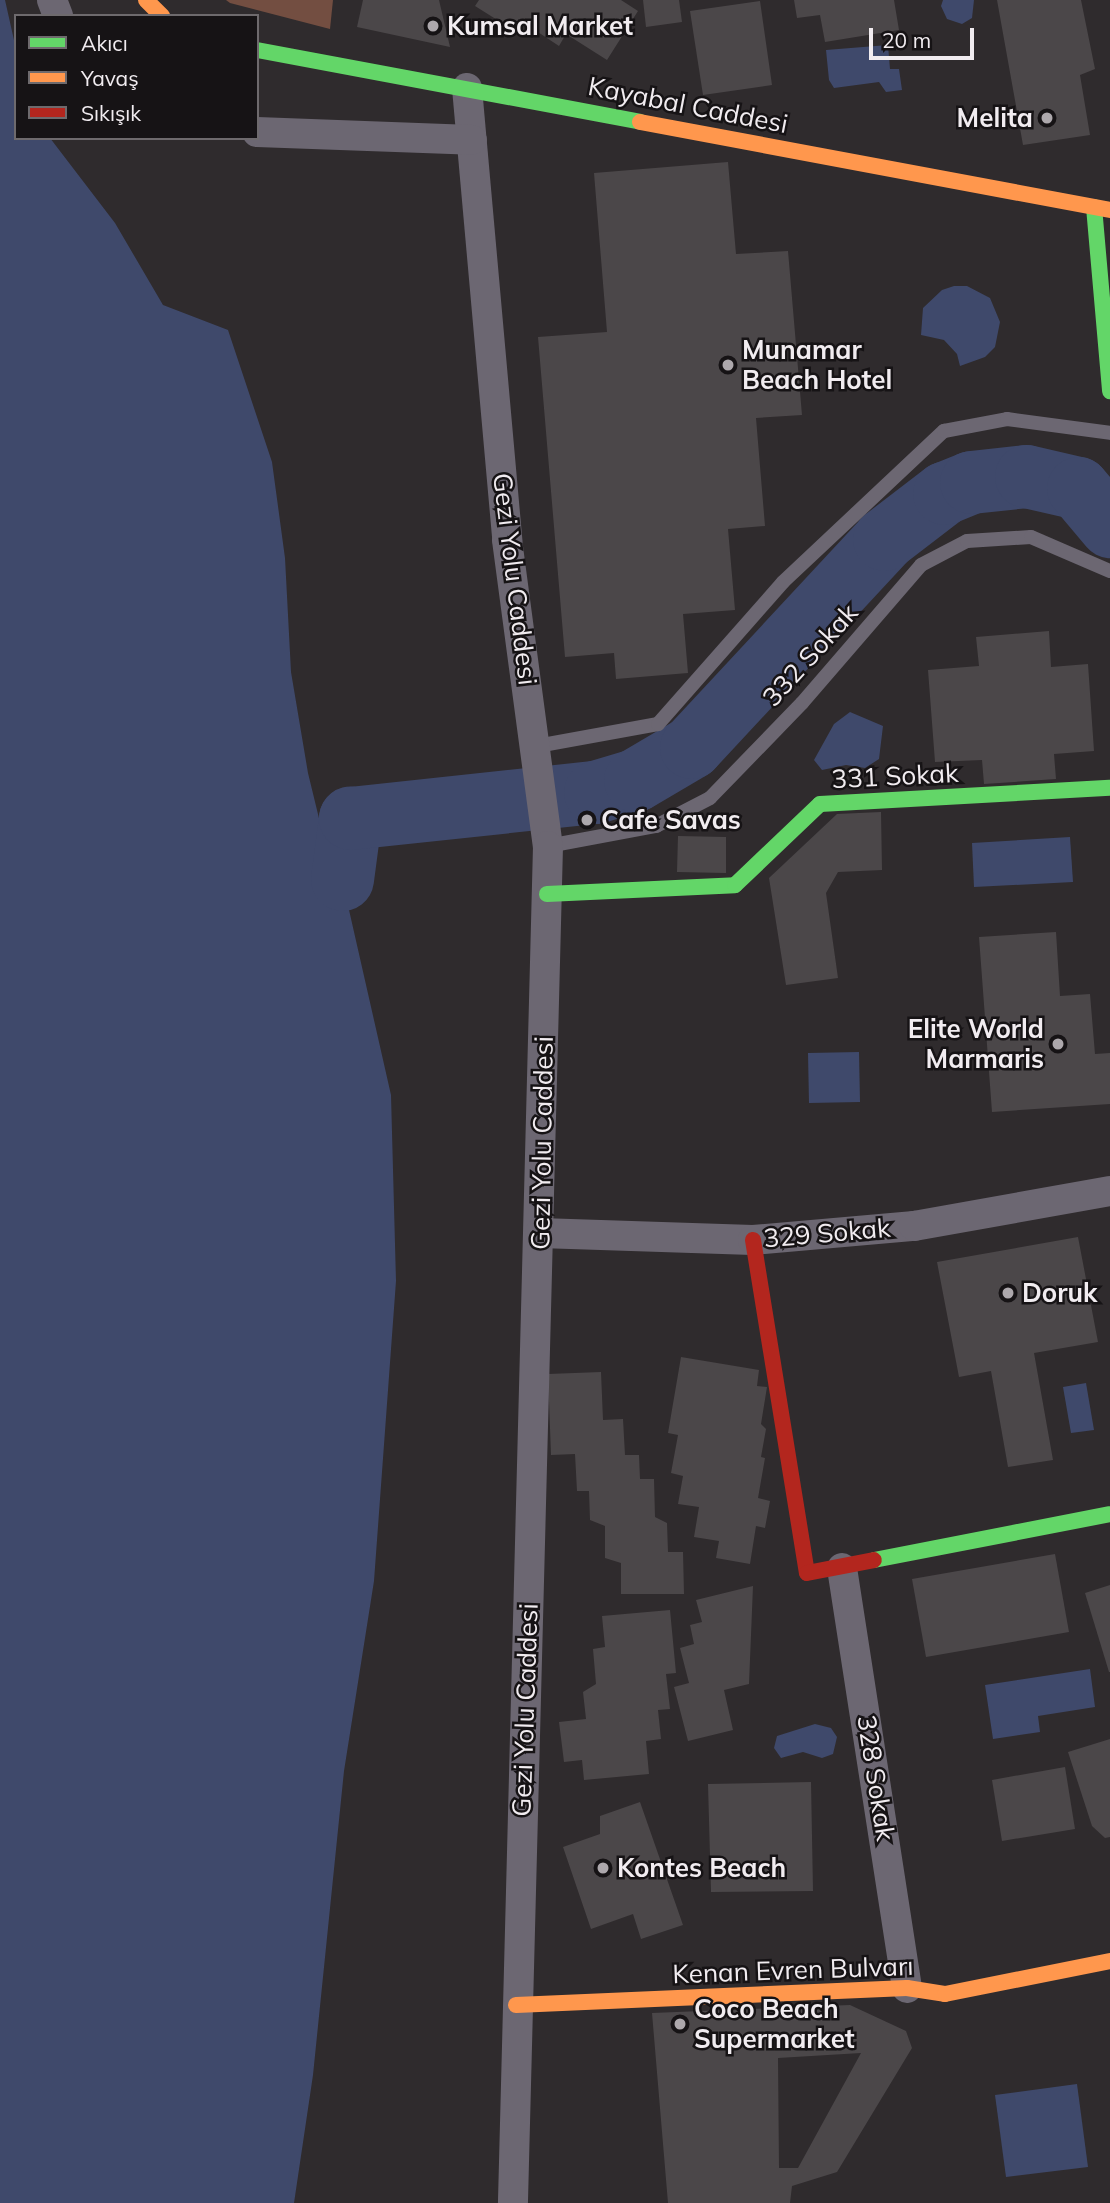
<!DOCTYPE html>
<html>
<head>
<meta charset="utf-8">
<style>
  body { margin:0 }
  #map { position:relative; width:1110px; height:2203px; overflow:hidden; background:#2f2b2d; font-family:Mulish,sans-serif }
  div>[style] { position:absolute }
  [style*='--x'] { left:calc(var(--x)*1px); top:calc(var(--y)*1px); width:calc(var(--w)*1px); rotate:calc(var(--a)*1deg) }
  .forest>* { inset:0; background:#734e41 }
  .water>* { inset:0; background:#3f496b }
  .river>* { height:63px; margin:-31.5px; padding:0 31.5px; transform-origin:31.5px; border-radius:31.5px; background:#3f496b }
  .building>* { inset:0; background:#4b4749 }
  .lane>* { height:14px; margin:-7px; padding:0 7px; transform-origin:7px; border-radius:7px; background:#6c6772 }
  .street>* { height:30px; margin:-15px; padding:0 15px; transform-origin:15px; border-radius:15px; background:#6c6772 }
  .fast>* { height:16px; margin:-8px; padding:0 8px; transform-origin:8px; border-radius:8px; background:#63d668 }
  .slow>* { height:16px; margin:-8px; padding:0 8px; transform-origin:8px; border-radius:8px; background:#ff974d }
  .jam>* { height:16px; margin:-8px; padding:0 8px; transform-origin:8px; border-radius:8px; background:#b3261e }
  .dots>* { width:19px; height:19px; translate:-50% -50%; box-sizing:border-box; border:4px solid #161315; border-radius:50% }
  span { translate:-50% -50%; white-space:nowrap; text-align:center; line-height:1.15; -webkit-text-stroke:5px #161315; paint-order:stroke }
  .poi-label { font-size:26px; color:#f1ecf0; font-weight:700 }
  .left { translate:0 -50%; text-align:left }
  .right { translate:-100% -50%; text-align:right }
  .street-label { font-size:26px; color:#f1ecf0 }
  .legend { position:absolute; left:14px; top:14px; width:245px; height:126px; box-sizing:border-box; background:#161315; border:2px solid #6e6a6d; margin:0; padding:9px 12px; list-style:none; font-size:21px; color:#f1ecf0 }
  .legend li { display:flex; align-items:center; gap:14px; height:35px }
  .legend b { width:35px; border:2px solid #6e6a6d }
  .scale { position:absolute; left:869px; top:28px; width:105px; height:32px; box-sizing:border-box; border:4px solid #f1ecf0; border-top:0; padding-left:9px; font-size:21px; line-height:24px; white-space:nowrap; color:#f1ecf0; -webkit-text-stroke:5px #161315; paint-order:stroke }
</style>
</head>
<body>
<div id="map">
  <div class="forest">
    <i style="clip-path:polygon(226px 0,333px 0,330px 29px,230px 3px)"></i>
  </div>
  <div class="water">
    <i style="clip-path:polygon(0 0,5px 0,16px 49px,16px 138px,50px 138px,115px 223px,163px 305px,228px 330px,272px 462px,285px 558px,291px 672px,308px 773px,325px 843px,342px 879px,391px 1095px,396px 1281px,374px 1581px,344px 1771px,313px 2075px,294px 2203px,0 2203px)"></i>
    <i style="clip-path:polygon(943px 0,974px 0,972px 18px,962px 24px,947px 19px,941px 6px)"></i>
    <i style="clip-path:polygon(888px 45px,890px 69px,899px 69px,902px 90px,886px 92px,879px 82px,834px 88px,829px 80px,826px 50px)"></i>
    <i style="clip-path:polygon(954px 286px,967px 286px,990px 298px,1000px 322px,995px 347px,985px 357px,960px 366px,957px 354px,944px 340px,921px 335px,923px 308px,942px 290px)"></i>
    <i style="clip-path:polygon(850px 712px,883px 726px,879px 759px,865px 768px,846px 765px,822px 770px,814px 760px,834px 724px)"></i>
    <i style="clip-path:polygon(1070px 837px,1073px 882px,974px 887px,972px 843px)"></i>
    <i style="clip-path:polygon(859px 1052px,860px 1102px,809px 1103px,808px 1053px)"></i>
    <i style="clip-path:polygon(1086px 1383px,1094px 1430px,1071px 1433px,1063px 1387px)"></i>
    <i style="clip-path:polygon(1090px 1669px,1095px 1707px,1038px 1716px,1040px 1732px,993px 1739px,985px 1685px)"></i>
    <i style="clip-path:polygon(815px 1724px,831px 1728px,837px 1737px,833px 1754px,822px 1758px,803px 1752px,781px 1758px,774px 1748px,777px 1736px)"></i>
    <i style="clip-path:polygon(1077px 2084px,1088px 2167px,1006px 2177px,995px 2095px)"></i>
  </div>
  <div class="river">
    <i style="--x:342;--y:879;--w:62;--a:-82.5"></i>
    <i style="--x:350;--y:818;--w:246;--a:-6.1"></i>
    <i style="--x:595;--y:792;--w:42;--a:-16.7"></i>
    <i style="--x:635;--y:780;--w:65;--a:-30.5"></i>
    <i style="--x:691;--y:747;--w:284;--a:-47.1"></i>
    <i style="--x:884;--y:539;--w:76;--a:-37.5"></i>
    <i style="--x:944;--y:493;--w:29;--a:-22"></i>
    <i style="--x:971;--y:482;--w:55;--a:-6.2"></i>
    <i style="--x:1026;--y:476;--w:53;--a:13"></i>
    <i style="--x:1078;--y:488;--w:50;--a:49.9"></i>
  </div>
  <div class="building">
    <i style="clip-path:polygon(363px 0,439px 0,450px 47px,357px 27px)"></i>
    <i style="clip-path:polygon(479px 0,621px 0,638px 11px,607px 60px,566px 34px,559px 46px,518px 19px,518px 33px,475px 6px)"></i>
    <i style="clip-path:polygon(643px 0,679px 0,682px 22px,646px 27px)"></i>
    <i style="clip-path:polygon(794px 0,894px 0,899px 30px,825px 42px,820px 15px,797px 18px)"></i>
    <i style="clip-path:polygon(997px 0,1081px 0,1095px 69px,1080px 75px,1090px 135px,1023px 145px)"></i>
    <i style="clip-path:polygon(760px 1px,772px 85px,703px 95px,690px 11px)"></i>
    <i style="clip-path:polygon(728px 162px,736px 254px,788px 251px,802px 415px,756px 418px,765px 526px,728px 529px,735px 610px,683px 614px,688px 673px,616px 679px,614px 653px,565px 657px,538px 337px,607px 332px,594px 173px)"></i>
    <i style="clip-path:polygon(1049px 631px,1051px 667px,1088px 664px,1094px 751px,1054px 754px,1056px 779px,984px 784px,982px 760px,935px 762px,928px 670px,979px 666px,976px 637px)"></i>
    <i style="clip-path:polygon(881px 812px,882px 870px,838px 872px,826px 893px,838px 978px,786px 985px,769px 878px,837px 814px)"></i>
    <i style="clip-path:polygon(678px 836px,726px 837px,726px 873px,677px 872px)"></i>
    <i style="clip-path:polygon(1056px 932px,1060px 996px,1090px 994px,1095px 1054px,1110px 1053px,1110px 1104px,992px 1112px,979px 937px)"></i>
    <i style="clip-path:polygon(1078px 1237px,1098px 1342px,1034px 1353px,1053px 1460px,1008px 1467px,991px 1371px,959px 1377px,937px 1262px)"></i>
    <i style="clip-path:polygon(681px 1357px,759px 1370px,757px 1386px,767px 1387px,761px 1424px,766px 1429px,761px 1457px,765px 1458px,758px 1498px,770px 1501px,765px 1528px,756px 1526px,750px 1564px,716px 1558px,719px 1541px,694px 1537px,699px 1507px,678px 1504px,683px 1476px,671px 1473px,678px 1435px,668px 1433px)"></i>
    <i style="clip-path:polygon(601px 1372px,603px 1420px,623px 1419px,625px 1455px,639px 1455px,640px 1479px,654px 1479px,655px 1517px,667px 1523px,668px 1552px,683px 1552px,684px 1594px,621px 1594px,621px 1563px,605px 1558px,605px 1526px,590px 1520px,589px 1491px,577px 1491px,575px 1454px,551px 1455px,548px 1374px)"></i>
    <i style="clip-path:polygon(1055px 1554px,1069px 1632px,926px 1657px,912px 1579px)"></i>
    <i style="clip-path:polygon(1110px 1585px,1110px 1672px,1109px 1672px,1085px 1593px)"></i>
    <i style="clip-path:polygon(753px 1586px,749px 1684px,724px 1690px,733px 1730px,688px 1741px,674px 1687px,689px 1683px,680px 1648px,694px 1644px,690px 1625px,702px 1622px,696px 1600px)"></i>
    <i style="clip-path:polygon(670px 1610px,676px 1673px,666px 1674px,670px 1709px,658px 1710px,661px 1739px,646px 1741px,649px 1774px,584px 1780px,582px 1760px,564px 1762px,559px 1722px,586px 1719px,583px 1692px,596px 1684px,593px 1649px,605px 1647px,602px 1616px)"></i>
    <i style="clip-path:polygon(1110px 1739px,1110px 1837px,1105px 1838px,1092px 1826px,1068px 1752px)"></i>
    <i style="clip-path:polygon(1065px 1767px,1075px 1829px,1002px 1841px,992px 1780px)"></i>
    <i style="clip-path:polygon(811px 1782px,813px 1891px,711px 1892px,708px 1784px)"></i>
    <i style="clip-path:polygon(640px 1802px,683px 1925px,641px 1939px,633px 1914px,591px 1929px,563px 1847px,600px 1834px,600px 1816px)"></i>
    <i style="clip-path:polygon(evenodd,850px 2005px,906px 2031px,912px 2048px,837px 2172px,792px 2186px,790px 2203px,668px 2203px,652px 2013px,850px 2005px,861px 2053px,798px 2168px,779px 2168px,778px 2058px,861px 2053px)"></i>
  </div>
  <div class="lane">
    <i style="--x:537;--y:746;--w:123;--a:-10.3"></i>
    <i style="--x:658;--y:724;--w:189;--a:-48.6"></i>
    <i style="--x:783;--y:582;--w:221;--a:-43.2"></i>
    <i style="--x:944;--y:431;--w:64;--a:-10.8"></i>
    <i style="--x:1007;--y:419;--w:104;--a:7.7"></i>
    <i style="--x:548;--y:846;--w:110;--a:-10.5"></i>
    <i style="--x:656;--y:826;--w:61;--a:-27.4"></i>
    <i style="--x:710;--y:798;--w:132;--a:-45.9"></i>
    <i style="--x:802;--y:703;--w:182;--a:-49.2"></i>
    <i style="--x:921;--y:565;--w:52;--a:-27.6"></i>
    <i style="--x:967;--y:541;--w:64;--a:-3.6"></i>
    <i style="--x:1031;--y:537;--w:86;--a:23.3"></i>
  </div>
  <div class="street">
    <i style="--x:52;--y:0;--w:17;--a:69"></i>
    <i style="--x:467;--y:88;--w:454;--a:84.9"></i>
    <i style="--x:507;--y:540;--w:309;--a:82.4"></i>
    <i style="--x:548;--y:846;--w:1357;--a:91.48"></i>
    <i style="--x:257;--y:132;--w:215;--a:2.1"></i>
    <i style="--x:540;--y:1233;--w:213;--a:1.9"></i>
    <i style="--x:753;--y:1240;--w:162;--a:-5"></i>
    <i style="--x:914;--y:1226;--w:199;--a:-10.1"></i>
    <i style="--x:842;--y:1568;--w:425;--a:81.2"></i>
  </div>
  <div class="fast">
    <i style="--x:257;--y:50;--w:390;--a:10.6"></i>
    <i style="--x:1094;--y:207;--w:185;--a:85"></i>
    <i style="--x:547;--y:894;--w:188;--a:-2.7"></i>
    <i style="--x:735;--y:885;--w:117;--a:-43.6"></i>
    <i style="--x:820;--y:804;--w:290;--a:-3.2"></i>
    <i style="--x:874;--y:1560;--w:240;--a:-11"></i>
  </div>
  <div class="slow">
    <i style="--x:146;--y:0;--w:23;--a:45"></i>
    <i style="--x:640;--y:122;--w:478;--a:10.6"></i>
    <i style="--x:516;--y:2005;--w:391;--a:-2.5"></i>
    <i style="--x:907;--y:1988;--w:38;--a:9"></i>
    <i style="--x:945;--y:1994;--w:168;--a:-11.3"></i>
  </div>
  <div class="jam">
    <i style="--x:753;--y:1240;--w:337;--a:80.8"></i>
    <i style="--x:807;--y:1573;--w:68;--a:-11"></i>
  </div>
  <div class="dots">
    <i style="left:433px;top:26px;background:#ada8ac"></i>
    <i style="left:1047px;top:118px;background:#ada8ac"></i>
    <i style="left:728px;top:365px;background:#ada8ac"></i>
    <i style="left:587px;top:820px;background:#ada8ac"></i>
    <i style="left:1058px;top:1044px;background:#ada8ac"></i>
    <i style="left:1008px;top:1293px;background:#ada8ac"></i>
    <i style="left:603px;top:1868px;background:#ada8ac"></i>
    <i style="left:680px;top:2024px;background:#ada8ac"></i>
  </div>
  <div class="poi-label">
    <span class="left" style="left:447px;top:26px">Kumsal Market</span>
    <span class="right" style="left:1033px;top:118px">Melita</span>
    <span class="left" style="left:742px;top:365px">Munamar<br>Beach Hotel</span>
    <span class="left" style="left:601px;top:820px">Cafe Savas</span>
    <span class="right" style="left:1044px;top:1044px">Elite World<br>Marmaris</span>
    <span class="left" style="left:1022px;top:1293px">Doruk</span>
    <span class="left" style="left:617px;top:1868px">Kontes Beach</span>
    <span class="left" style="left:694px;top:2024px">Coco Beach<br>Supermarket</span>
  </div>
  <div class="street-label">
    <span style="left:688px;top:105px;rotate:11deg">Kayabal Caddesi</span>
    <span style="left:515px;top:579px;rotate:83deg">Gezi Yolu Caddesi</span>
    <span style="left:810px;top:655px;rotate:-48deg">332 Sokak</span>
    <span style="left:895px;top:776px;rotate:-3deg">331 Sokak</span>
    <span style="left:542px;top:1143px;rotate:-89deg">Gezi Yolu Caddesi</span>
    <span style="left:827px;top:1233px;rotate:-5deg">329 Sokak</span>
    <span style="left:525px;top:1710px;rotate:-88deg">Gezi Yolu Caddesi</span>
    <span style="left:876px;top:1778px;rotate:81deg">328 Sokak</span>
    <span style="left:793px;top:1970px;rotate:-2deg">Kenan Evren Bulvarı</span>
  </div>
  <ul class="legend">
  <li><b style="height:9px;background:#63d668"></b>Akıcı</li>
  <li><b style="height:9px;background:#ff974d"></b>Yavaş</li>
  <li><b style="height:9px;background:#b3261e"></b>Sıkışık</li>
  </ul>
  <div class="scale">20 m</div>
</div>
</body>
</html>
